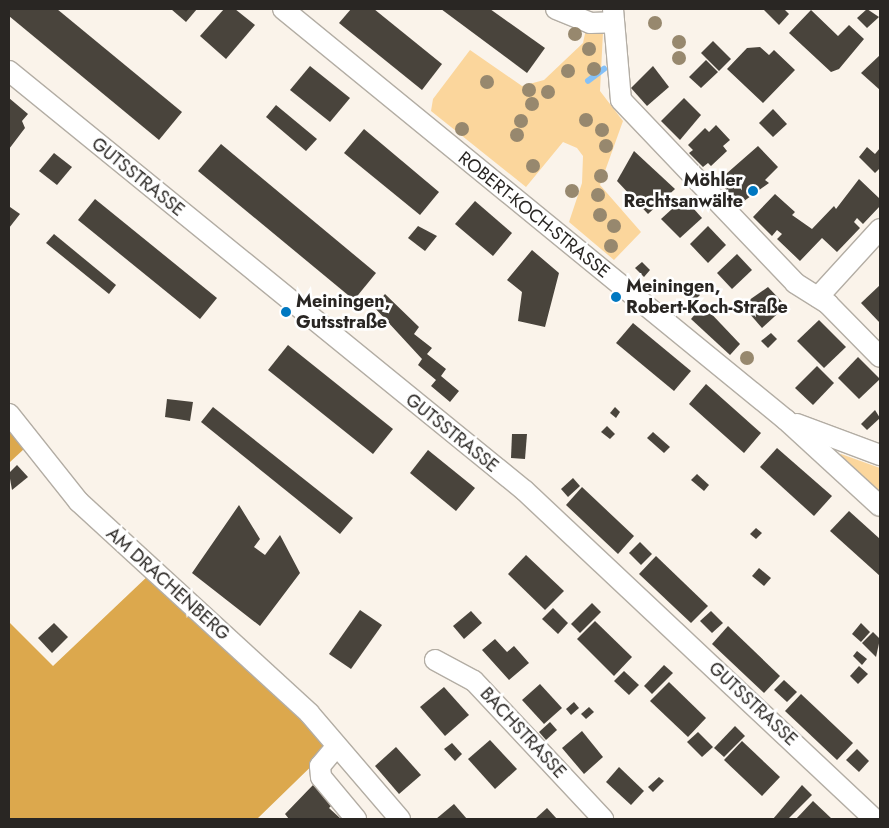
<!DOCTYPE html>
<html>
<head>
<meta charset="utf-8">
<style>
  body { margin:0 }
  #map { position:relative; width:889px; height:828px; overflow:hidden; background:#faf3ea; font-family:Jost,sans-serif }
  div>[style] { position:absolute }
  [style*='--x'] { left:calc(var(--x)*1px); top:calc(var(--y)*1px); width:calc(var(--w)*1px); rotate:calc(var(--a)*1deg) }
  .green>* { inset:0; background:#fbd69c }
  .forest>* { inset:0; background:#dca84d }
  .stream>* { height:5.5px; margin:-2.75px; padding:0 2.75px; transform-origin:2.75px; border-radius:2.75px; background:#85c1f7 }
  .building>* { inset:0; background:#49443c }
  .roads { filter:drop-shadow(1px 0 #b3ada4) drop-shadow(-1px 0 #b3ada4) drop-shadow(0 1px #b3ada4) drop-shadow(0 -1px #b3ada4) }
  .minor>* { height:20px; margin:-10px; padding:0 10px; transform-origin:10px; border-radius:10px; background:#fff }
  .trees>* { width:14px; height:14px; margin:-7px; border-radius:50%; background:#97886e }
  .dots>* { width:14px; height:14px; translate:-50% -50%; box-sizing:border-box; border:2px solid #fff; border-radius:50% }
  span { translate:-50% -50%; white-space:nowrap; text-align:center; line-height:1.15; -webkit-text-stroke:5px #fff; paint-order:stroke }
  .street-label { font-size:18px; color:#292623 }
  .poi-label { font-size:18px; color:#292623; font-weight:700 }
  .right { translate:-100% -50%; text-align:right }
  .left { translate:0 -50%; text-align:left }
  .frame { position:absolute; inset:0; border:10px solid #292623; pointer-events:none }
</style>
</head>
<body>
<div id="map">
  <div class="green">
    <i style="clip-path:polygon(586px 29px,603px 32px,600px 91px,623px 121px,600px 185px,641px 232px,614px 260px,569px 222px,582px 183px,583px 156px,577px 148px,563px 142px,526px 187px,431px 111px,433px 99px,470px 50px,522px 86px,544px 80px,583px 43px)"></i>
    <i style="clip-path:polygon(841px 454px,880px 468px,880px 496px,838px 456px)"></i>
  </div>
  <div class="forest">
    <i style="clip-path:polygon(9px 425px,25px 448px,9px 463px)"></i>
    <i style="clip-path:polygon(150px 574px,303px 716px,328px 750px,257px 819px,9px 819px,9px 622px,53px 666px)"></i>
  </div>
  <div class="stream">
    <i style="--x:588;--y:81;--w:20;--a:-37"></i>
  </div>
  <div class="building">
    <i style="clip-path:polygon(9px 9px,57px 9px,182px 112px,159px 140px,9px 16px)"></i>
    <i style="clip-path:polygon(171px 9px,197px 9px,186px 22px)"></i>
    <i style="clip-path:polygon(224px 9px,235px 9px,255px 25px,226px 59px,200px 36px)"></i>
    <i style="clip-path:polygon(351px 9px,374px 9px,442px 64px,422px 90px,339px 23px)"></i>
    <i style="clip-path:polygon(441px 9px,490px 9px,545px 48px,527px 73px)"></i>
    <i style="clip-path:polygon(763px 9px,784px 9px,789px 14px,779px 25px)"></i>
    <i style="clip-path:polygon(867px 9px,879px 17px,867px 28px,857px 18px)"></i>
    <i style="clip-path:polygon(811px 10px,838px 36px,849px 25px,864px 39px,839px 69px,831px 72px,789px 33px)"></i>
    <i style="clip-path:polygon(713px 41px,731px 59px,719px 71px,701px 53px)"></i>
    <i style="clip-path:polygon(760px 47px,769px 55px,774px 50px,795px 70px,763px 103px,727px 69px,747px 48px)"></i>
    <i style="clip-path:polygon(880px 55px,880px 90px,861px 73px)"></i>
    <i style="clip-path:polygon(706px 60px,718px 72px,701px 88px,689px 77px)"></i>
    <i style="clip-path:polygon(310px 66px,350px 98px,330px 122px,290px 90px)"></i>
    <i style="clip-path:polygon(653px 66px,669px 87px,647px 106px,631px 88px)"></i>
    <i style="clip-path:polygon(9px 98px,28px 114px,22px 121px,25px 128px,9px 149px)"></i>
    <i style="clip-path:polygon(684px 98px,701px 115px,680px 140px,661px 121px)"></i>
    <i style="clip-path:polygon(276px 105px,317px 139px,306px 151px,266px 117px)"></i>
    <i style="clip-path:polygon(773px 109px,787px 124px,773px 137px,759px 123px)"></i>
    <i style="clip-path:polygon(716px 125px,730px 140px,723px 146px,727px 151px,711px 166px,708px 163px,703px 167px,689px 153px,693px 150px,688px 145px,705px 128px,709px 132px)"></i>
    <i style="clip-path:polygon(364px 129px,439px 192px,420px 215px,344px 153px)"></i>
    <i style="clip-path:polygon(221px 144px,376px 273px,354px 300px,198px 171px)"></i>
    <i style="clip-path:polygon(758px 146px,778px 167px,765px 180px,769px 183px,740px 204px,718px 181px)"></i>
    <i style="clip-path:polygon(867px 147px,875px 154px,880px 148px,880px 168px,875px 173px,859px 157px)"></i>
    <i style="clip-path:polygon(634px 151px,675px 189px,648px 214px,617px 181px)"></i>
    <i style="clip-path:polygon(54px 153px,72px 167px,57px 185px,39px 171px)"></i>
    <i style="clip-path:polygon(859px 179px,880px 199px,880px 206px,863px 224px,857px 218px,854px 222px,860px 228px,837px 252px,822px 238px,800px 261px,777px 239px,782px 234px,777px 230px,772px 236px,753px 217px,775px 194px,795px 212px,792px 215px,812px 229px,834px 206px,836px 209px)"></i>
    <i style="clip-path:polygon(684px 198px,702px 218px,680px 238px,661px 219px)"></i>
    <i style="clip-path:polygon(95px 199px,217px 298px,200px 319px,78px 220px)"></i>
    <i style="clip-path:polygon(475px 201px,512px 233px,493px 256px,455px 224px)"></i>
    <i style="clip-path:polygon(10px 207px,20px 214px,9px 228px,9px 209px)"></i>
    <i style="clip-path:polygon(418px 226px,437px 236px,425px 251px,408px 238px)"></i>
    <i style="clip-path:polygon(708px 226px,726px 245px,708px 263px,690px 244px)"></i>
    <i style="clip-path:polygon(54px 234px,116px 285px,109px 294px,46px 243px)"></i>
    <i style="clip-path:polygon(532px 250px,559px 273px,545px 327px,518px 321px,522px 292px,507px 280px)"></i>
    <i style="clip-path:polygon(737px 254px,752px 270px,732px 289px,717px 273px)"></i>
    <i style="clip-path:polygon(642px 262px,650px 270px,644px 277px,635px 268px)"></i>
    <i style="clip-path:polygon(880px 285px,880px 323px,861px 303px)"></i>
    <i style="clip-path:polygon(768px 287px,786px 306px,762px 328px,742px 305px)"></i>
    <i style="clip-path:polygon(696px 291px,700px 295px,691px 304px,687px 299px)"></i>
    <i style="clip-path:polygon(385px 294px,419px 327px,414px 334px,432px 348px,427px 354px,446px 369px,441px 376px,459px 391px,450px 402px,431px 386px,436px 380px,418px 365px,422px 359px,374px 307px)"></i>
    <i style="clip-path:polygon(703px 305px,740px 344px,730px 355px,691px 319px)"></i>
    <i style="clip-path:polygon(819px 320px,846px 347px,824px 368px,797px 341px)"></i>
    <i style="clip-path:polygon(633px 323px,691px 371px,674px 391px,616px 343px)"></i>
    <i style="clip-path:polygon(771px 333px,777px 339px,768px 348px,761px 341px)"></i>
    <i style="clip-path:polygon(288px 345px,393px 429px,373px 454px,268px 370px)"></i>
    <i style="clip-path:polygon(858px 357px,880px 379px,859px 399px,838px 378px)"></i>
    <i style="clip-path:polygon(817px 366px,834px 383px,813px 405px,795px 388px)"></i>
    <i style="clip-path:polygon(706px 384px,761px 433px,744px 453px,689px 404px)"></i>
    <i style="clip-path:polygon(167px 399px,193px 402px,190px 421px,165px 417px)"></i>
    <i style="clip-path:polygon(213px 407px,353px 518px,340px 534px,201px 422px)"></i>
    <i style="clip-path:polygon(615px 407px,620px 412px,616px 418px,610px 413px)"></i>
    <i style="clip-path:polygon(875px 410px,880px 418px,867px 430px,861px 424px)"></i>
    <i style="clip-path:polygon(607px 426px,615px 434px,610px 439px,601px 432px)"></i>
    <i style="clip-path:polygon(653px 432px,670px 447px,664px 453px,647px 438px)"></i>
    <i style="clip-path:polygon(512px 434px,527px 434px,525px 459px,511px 458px)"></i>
    <i style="clip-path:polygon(777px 448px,832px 496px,814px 516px,760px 467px)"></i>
    <i style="clip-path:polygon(428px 450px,475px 488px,456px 511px,410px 473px)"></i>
    <i style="clip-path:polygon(17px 465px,28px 477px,12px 490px,9px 473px)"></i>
    <i style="clip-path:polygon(697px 474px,709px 485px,704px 491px,691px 480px)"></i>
    <i style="clip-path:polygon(573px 478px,580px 486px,568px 497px,561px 489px)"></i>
    <i style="clip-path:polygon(582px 487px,634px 536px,618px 554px,566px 505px)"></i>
    <i style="clip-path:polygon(239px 505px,260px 539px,254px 547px,265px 555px,280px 535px,300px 573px,260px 626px,192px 573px)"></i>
    <i style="clip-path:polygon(849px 511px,880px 539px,880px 576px,830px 531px)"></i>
    <i style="clip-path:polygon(756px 528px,762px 533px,756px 539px,750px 534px)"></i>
    <i style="clip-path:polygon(640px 542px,652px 554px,641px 565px,629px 553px)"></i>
    <i style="clip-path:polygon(526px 555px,564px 591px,545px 610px,508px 574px)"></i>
    <i style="clip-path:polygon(656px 556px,708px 606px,691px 623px,639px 574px)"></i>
    <i style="clip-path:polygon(759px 568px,771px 578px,764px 586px,752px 576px)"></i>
    <i style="clip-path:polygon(592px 603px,601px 612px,580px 633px,571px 624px)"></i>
    <i style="clip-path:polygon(553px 608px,568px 623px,558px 634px,542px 619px)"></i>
    <i style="clip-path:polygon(360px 610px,382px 625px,351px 669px,329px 654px)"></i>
    <i style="clip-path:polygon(471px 611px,482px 623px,464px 639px,453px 626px)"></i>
    <i style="clip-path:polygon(711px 611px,723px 623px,712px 633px,700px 621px)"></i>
    <i style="clip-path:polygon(595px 621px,632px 657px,614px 676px,577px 639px)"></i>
    <i style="clip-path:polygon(54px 623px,68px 637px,52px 653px,38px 638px)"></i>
    <i style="clip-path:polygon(861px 623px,870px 632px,861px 642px,852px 634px)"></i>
    <i style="clip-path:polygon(728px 626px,780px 676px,764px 693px,712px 644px)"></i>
    <i style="clip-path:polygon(873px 632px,880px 639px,876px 657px,862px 643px)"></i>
    <i style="clip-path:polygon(495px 639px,507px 652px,514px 646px,529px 663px,509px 680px,482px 650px)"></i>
    <i style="clip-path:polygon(857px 651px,867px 659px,862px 665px,853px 656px)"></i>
    <i style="clip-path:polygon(664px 665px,673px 673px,652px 694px,644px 686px)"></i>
    <i style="clip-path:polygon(859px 666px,868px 674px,858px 684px,850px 676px)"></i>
    <i style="clip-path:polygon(624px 671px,639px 685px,629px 695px,614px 681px)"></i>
    <i style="clip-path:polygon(784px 680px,797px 692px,787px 702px,774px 690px)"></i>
    <i style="clip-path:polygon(669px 682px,706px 718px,688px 737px,650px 701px)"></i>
    <i style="clip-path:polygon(540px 684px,562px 708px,544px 724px,522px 700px)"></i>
    <i style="clip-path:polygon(444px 687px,469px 715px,445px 736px,420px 707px)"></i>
    <i style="clip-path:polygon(801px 694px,853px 743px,837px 760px,785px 711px)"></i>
    <i style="clip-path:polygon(574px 702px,579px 708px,571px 715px,566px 709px)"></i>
    <i style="clip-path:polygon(589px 707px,594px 712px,586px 719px,581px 714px)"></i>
    <i style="clip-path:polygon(550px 722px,557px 730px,546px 740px,539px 732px)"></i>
    <i style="clip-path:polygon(735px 726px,745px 736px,724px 757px,714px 748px)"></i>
    <i style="clip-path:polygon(582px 731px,603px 757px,584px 774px,562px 748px)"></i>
    <i style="clip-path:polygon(698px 732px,713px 747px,702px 757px,687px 742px)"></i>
    <i style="clip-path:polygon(490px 740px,517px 769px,495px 789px,468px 759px)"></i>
    <i style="clip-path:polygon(742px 741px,780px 777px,762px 796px,724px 760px)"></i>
    <i style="clip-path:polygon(452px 743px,462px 754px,455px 761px,444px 749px)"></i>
    <i style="clip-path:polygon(396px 747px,421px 775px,399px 794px,375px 766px)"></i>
    <i style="clip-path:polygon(857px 749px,869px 761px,859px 772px,846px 760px)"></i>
    <i style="clip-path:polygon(619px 767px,644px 791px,631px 805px,606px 782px)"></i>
    <i style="clip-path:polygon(659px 777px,664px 781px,653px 792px,648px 787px)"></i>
    <i style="clip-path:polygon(313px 785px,333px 804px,329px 808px,341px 819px,289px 819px,285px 814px)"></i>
    <i style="clip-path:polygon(802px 785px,812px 795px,788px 819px,773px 819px)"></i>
    <i style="clip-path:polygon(813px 801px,832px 819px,796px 819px)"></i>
    <i style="clip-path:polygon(454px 804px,467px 819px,436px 819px)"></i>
    <i style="clip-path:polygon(547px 808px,557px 819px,535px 819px)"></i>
  </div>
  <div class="roads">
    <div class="minor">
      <i style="--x:283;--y:9;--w:650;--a:39.25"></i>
      <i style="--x:786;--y:420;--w:127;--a:42.5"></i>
      <i style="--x:556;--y:9;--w:37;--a:22"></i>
      <i style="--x:590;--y:23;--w:24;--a:-2"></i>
      <i style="--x:613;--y:9;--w:91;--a:85"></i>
      <i style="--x:621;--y:100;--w:253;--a:46.4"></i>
      <i style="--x:795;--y:283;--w:39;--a:32"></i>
      <i style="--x:828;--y:304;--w:74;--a:45.5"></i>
      <i style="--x:9;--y:71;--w:665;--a:39.14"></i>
      <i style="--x:525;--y:491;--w:479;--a:43.2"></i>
      <i style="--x:818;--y:297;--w:92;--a:-47.6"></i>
      <i style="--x:9;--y:414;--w:112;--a:51.5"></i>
      <i style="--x:79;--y:502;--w:312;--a:42.5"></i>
      <i style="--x:309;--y:713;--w:140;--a:49.4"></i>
      <i style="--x:797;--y:424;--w:89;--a:20.5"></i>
      <i style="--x:435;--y:660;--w:44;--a:28.3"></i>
      <i style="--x:474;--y:681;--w:189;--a:46.9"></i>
      <i style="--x:336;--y:747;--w:25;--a:130"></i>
      <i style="--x:320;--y:766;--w:11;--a:85"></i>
      <i style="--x:321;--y:777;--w:55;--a:50.2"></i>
    </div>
  </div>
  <div class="trees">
    <i style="left:655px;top:23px"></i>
    <i style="left:575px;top:34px"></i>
    <i style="left:679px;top:42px"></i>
    <i style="left:589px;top:49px"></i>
    <i style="left:679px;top:58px"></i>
    <i style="left:594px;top:69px"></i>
    <i style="left:568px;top:71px"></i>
    <i style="left:487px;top:82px"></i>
    <i style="left:529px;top:90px"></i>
    <i style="left:548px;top:92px"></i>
    <i style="left:532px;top:104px"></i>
    <i style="left:586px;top:120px"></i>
    <i style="left:521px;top:121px"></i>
    <i style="left:462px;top:129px"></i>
    <i style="left:602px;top:130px"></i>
    <i style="left:517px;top:135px"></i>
    <i style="left:606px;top:146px"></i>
    <i style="left:533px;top:166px"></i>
    <i style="left:601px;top:176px"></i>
    <i style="left:572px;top:191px"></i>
    <i style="left:598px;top:195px"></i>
    <i style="left:600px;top:215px"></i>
    <i style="left:614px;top:226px"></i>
    <i style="left:611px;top:246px"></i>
    <i style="left:747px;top:358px"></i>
  </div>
  <div class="dots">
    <i style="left:753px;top:191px;background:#0078c1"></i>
    <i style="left:616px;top:297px;background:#0078c1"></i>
    <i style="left:286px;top:312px;background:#0078c1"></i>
  </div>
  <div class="street-label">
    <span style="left:138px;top:177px;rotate:39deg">GUTSSTRASSE</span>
    <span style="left:534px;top:215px;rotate:39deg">ROBERT-KOCH-STRASSE</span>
    <span style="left:452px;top:433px;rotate:39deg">GUTSSTRASSE</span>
    <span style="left:168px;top:584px;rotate:42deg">AM DRACHENBERG</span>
    <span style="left:753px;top:704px;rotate:43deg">GUTSSTRASSE</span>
    <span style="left:523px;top:733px;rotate:47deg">BACHSTRASSE</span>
  </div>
  <div class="poi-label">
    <span class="right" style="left:743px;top:191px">Möhler<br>Rechtsanwälte</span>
    <span class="left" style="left:626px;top:297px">Meiningen,<br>Robert-Koch-Straße</span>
    <span class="left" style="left:296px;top:312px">Meiningen,<br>Gutsstraße</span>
  </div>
  <div class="frame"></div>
</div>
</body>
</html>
